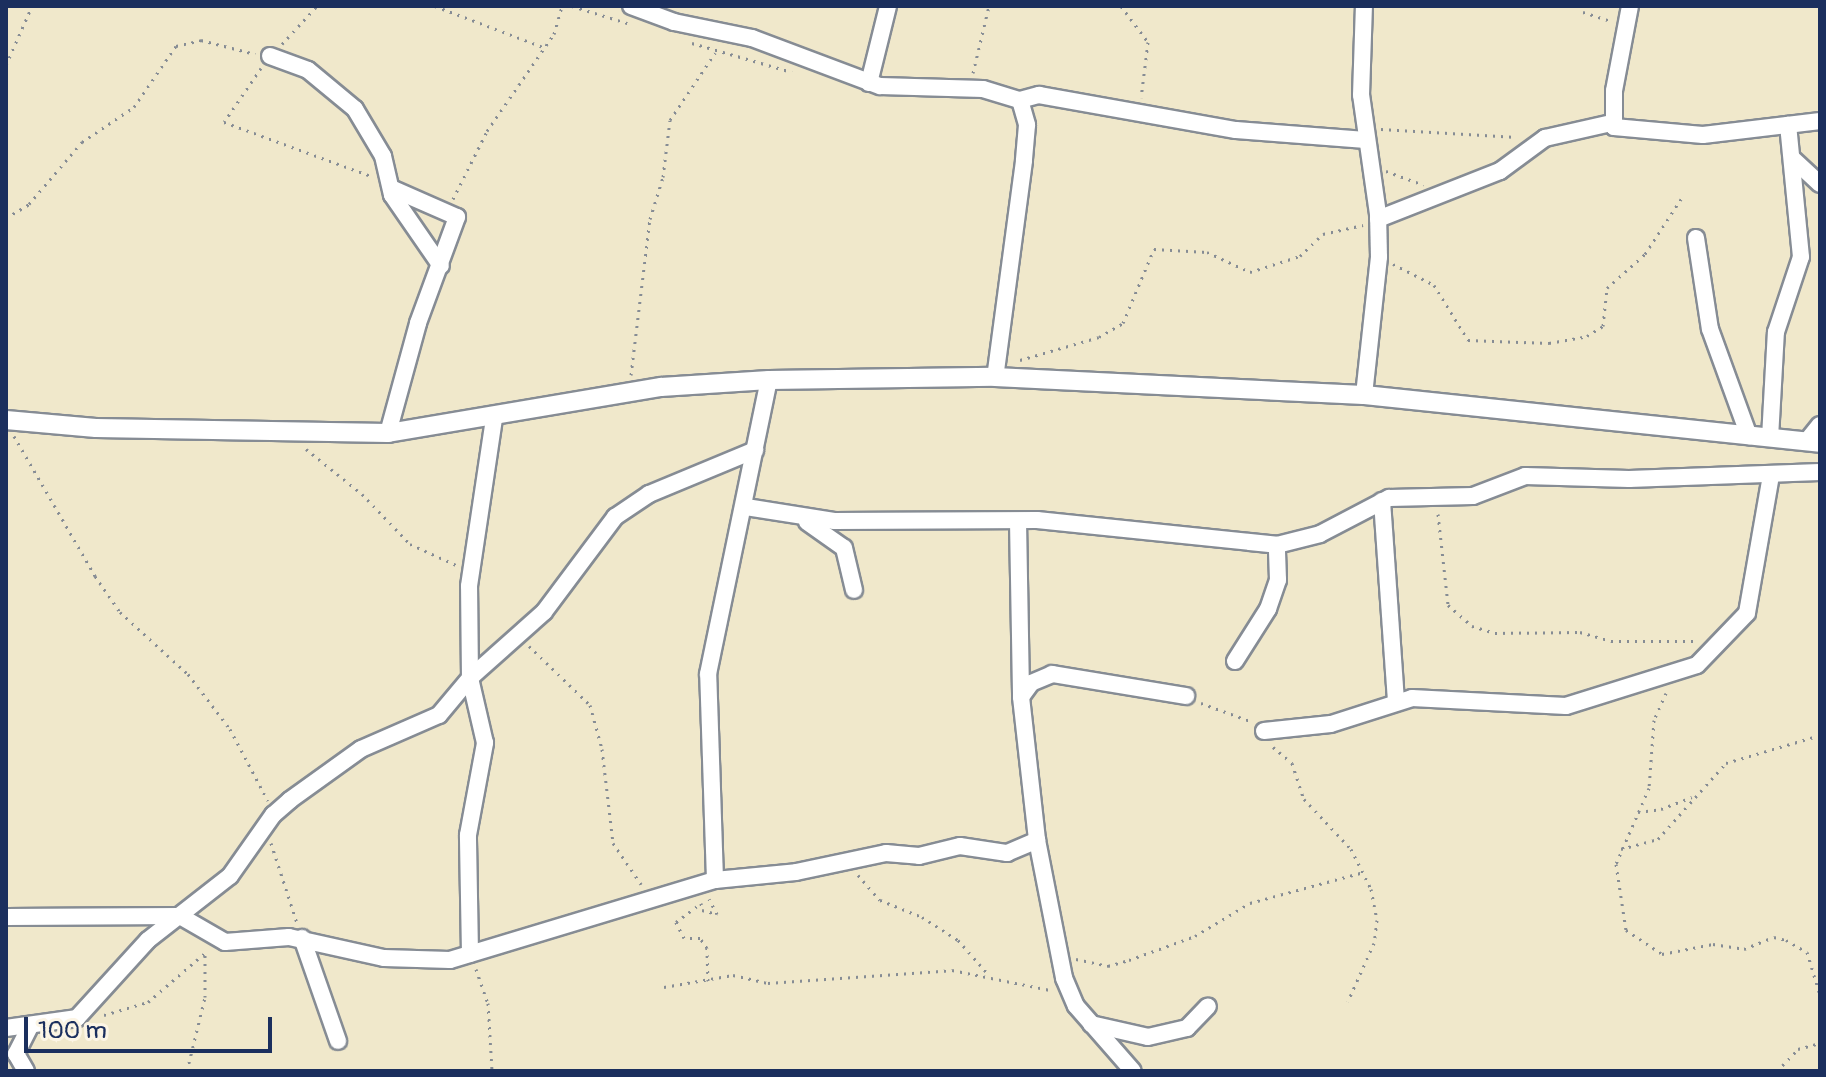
<!DOCTYPE html>
<html>
<head>
<meta charset="utf-8">
<style>
  body { margin:0 }
  #map { position:relative; width:1826px; height:1077px; overflow:hidden; background:#f0e8cb; font-family:Pangolin,sans-serif }
  div>[style] { position:absolute }
  [style*='--x'] { left:calc(var(--x)*1px); top:calc(var(--y)*1px); width:calc(var(--w)*1px); rotate:calc(var(--a)*1deg) }
  .path>* { height:3px; margin-top:-1.5px; transform-origin:0; background:repeating-linear-gradient(90deg,#868c94 0 2px,transparent 0 8px) }
  .roads { filter:drop-shadow(2px 0 #868c94) drop-shadow(-2px 0 #868c94) drop-shadow(0 2px #868c94) drop-shadow(0 -2px #868c94) }
  .minor>* { height:16px; margin:-8px; padding:0 8px; transform-origin:8px; border-radius:8px; background:#fff }
  .tertiary>* { height:18px; margin:-9px; padding:0 9px; transform-origin:9px; border-radius:9px; background:#fff }
  span { translate:-50% -50%; white-space:nowrap; text-align:center; line-height:1.15; -webkit-text-stroke:6px #fcf5e5; paint-order:stroke }
  .frame { position:absolute; inset:0; border:8px solid #1b2f5e; pointer-events:none }
  .scale { position:absolute; left:24px; top:1017px; width:248px; height:36px; box-sizing:border-box; border:4px solid #1b2f5e; border-top:0; padding-left:10px; font-size:24px; line-height:28px; white-space:nowrap; color:#1b2f5e; -webkit-text-stroke:6px #fcf5e5; paint-order:stroke }
</style>
</head>
<body>
<div id="map">
  <div class="path">
    <i style="--x:435;--y:6;--w:116;--a:20.8"></i>
    <i style="--x:572;--y:6;--w:58;--a:17.2"></i>
    <i style="--x:1121;--y:6;--w:45;--a:53.1"></i>
    <i style="--x:1148;--y:42;--w:56;--a:97.1"></i>
    <i style="--x:1583;--y:12;--w:28;--a:18"></i>
    <i style="--x:692;--y:43;--w:104;--a:16.2"></i>
    <i style="--x:282;--y:44;--w:52;--a:-47.4"></i>
    <i style="--x:6;--y:65;--w:64;--a:-66.2"></i>
    <i style="--x:261;--y:68;--w:65;--a:124.4"></i>
    <i style="--x:224;--y:122;--w:157;--a:20.2"></i>
    <i style="--x:973;--y:73;--w:69;--a:-76.6"></i>
    <i style="--x:1381;--y:129;--w:136;--a:3.4"></i>
    <i style="--x:1386;--y:171;--w:40;--a:20.2"></i>
    <i style="--x:453;--y:199;--w:76;--a:-63.4"></i>
    <i style="--x:487;--y:131;--w:118;--a:-55.4"></i>
    <i style="--x:554;--y:34;--w:29;--a:-74"></i>
    <i style="--x:6;--y:218;--w:27;--a:-31"></i>
    <i style="--x:29;--y:204;--w:82;--a:-49.5"></i>
    <i style="--x:82;--y:142;--w:63;--a:-33.9"></i>
    <i style="--x:134;--y:107;--w:74;--a:-55.5"></i>
    <i style="--x:176;--y:46;--w:26;--a:-13"></i>
    <i style="--x:201;--y:40;--w:56;--a:14.5"></i>
    <i style="--x:1393;--y:264;--w:46;--a:27.1"></i>
    <i style="--x:1434;--y:285;--w:65;--a:58.3"></i>
    <i style="--x:1468;--y:340;--w:81;--a:2.1"></i>
    <i style="--x:1549;--y:343;--w:39;--a:-10"></i>
    <i style="--x:1587;--y:336;--w:19;--a:-32"></i>
    <i style="--x:1603;--y:326;--w:38;--a:-84"></i>
    <i style="--x:1607;--y:288;--w:51;--a:-41.8"></i>
    <i style="--x:1645;--y:254;--w:66;--a:-56.8"></i>
    <i style="--x:1020;--y:360;--w:82;--a:-16.2"></i>
    <i style="--x:1099;--y:337;--w:28;--a:-30"></i>
    <i style="--x:1123;--y:323;--w:80;--a:-67.3"></i>
    <i style="--x:1154;--y:249;--w:53;--a:3.2"></i>
    <i style="--x:1207;--y:252;--w:47;--a:24.9"></i>
    <i style="--x:1250;--y:272;--w:52;--a:-17.7"></i>
    <i style="--x:1300;--y:256;--w:32;--a:-44"></i>
    <i style="--x:1323;--y:234;--w:41;--a:-12.7"></i>
    <i style="--x:631;--y:375;--w:157;--a:-83.1"></i>
    <i style="--x:650;--y:219;--w:44;--a:-72.8"></i>
    <i style="--x:663;--y:177;--w:57;--a:-83"></i>
    <i style="--x:670;--y:120;--w:81;--a:-56.1"></i>
    <i style="--x:14;--y:436;--w:162;--a:59.9"></i>
    <i style="--x:95;--y:576;--w:44;--a:55.2"></i>
    <i style="--x:120;--y:612;--w:92;--a:42.4"></i>
    <i style="--x:188;--y:674;--w:69;--a:52.6"></i>
    <i style="--x:230;--y:729;--w:81;--a:62.2"></i>
    <i style="--x:306;--y:449;--w:72;--a:38.8"></i>
    <i style="--x:362;--y:494;--w:69;--a:46.2"></i>
    <i style="--x:410;--y:544;--w:51;--a:24.5"></i>
    <i style="--x:1438;--y:514;--w:92;--a:83.7"></i>
    <i style="--x:1448;--y:605;--w:32;--a:41"></i>
    <i style="--x:1472;--y:626;--w:24;--a:17"></i>
    <i style="--x:1495;--y:633;--w:85;--a:-0.7"></i>
    <i style="--x:1580;--y:632;--w:32;--a:16"></i>
    <i style="--x:1611;--y:641;--w:88;--a:0"></i>
    <i style="--x:529;--y:646;--w:85;--a:44"></i>
    <i style="--x:590;--y:705;--w:46;--a:74.7"></i>
    <i style="--x:602;--y:749;--w:95;--a:83.3"></i>
    <i style="--x:613;--y:843;--w:50;--a:55.7"></i>
    <i style="--x:1666;--y:693;--w:30;--a:114"></i>
    <i style="--x:1654;--y:720;--w:68;--a:94.2"></i>
    <i style="--x:1649;--y:788;--w:83;--a:113.5"></i>
    <i style="--x:1616;--y:864;--w:67;--a:81.4"></i>
    <i style="--x:1626;--y:930;--w:43;--a:33.7"></i>
    <i style="--x:1662;--y:954;--w:52;--a:-11.1"></i>
    <i style="--x:1713;--y:944;--w:31;--a:9"></i>
    <i style="--x:1744;--y:949;--w:32;--a:-22"></i>
    <i style="--x:1774;--y:937;--w:12;--a:14"></i>
    <i style="--x:1786;--y:940;--w:24;--a:30"></i>
    <i style="--x:1807;--y:952;--w:45;--a:73.2"></i>
    <i style="--x:1201;--y:703;--w:52;--a:20.2"></i>
    <i style="--x:1273;--y:747;--w:25;--a:40"></i>
    <i style="--x:1292;--y:763;--w:38;--a:72"></i>
    <i style="--x:1304;--y:799;--w:69;--a:46.8"></i>
    <i style="--x:1351;--y:849;--w:45;--a:63.4"></i>
    <i style="--x:1371;--y:889;--w:32;--a:79"></i>
    <i style="--x:1377;--y:920;--w:23;--a:97"></i>
    <i style="--x:1374;--y:943;--w:64;--a:114.1"></i>
    <i style="--x:1638;--y:812;--w:23;--a:-7"></i>
    <i style="--x:1661;--y:809;--w:33;--a:-21"></i>
    <i style="--x:271;--y:843;--w:84;--a:72"></i>
    <i style="--x:1621;--y:849;--w:38;--a:-15"></i>
    <i style="--x:1658;--y:839;--w:102;--a:-48.2"></i>
    <i style="--x:1726;--y:763;--w:95;--a:-16.5"></i>
    <i style="--x:858;--y:875;--w:33;--a:49"></i>
    <i style="--x:880;--y:900;--w:45;--a:22"></i>
    <i style="--x:922;--y:917;--w:43;--a:32.6"></i>
    <i style="--x:958;--y:940;--w:47;--a:48.5"></i>
    <i style="--x:1076;--y:959;--w:33;--a:12"></i>
    <i style="--x:1108;--y:966;--w:22;--a:-16"></i>
    <i style="--x:1129;--y:960;--w:70;--a:-20"></i>
    <i style="--x:1195;--y:936;--w:64;--a:-31"></i>
    <i style="--x:1250;--y:903;--w:118;--a:-15.2"></i>
    <i style="--x:476;--y:969;--w:36;--a:71"></i>
    <i style="--x:488;--y:1003;--w:68;--a:86.6"></i>
    <i style="--x:708;--y:981;--w:33;--a:-92"></i>
    <i style="--x:707;--y:948;--w:12;--a:-125"></i>
    <i style="--x:700;--y:938;--w:16;--a:180"></i>
    <i style="--x:684;--y:938;--w:18;--a:-117"></i>
    <i style="--x:676;--y:922;--w:31;--a:-37"></i>
    <i style="--x:701;--y:903;--w:7;--a:82"></i>
    <i style="--x:702;--y:910;--w:16;--a:15"></i>
    <i style="--x:717;--y:914;--w:17;--a:-118"></i>
    <i style="--x:664;--y:987;--w:70;--a:-9.9"></i>
    <i style="--x:733;--y:975;--w:36;--a:13"></i>
    <i style="--x:768;--y:983;--w:184;--a:-4"></i>
    <i style="--x:952;--y:970;--w:100;--a:11.5"></i>
    <i style="--x:104;--y:1015;--w:46;--a:-16.5"></i>
    <i style="--x:148;--y:1002;--w:78;--a:-40.8"></i>
    <i style="--x:187;--y:1071;--w:76;--a:-76.3"></i>
    <i style="--x:205;--y:997;--w:44;--a:-90"></i>
    <i style="--x:1777;--y:1071;--w:30;--a:-46"></i>
    <i style="--x:1798;--y:1049;--w:23;--a:-15"></i>
  </div>
  <div class="roads">
    <div class="minor">
      <i style="--x:631;--y:6;--w:46;--a:20.4"></i>
      <i style="--x:674;--y:22;--w:80;--a:11.6"></i>
      <i style="--x:752;--y:38;--w:137;--a:20.6"></i>
      <i style="--x:880;--y:86;--w:103;--a:1.7"></i>
      <i style="--x:983;--y:89;--w:39;--a:17"></i>
      <i style="--x:1020;--y:100;--w:26;--a:74"></i>
      <i style="--x:1027;--y:125;--w:36;--a:95"></i>
      <i style="--x:1024;--y:161;--w:218;--a:97.6"></i>
      <i style="--x:1630;--y:6;--w:86;--a:100.7"></i>
      <i style="--x:1614;--y:91;--w:36;--a:90"></i>
      <i style="--x:1614;--y:127;--w:89;--a:5.1"></i>
      <i style="--x:1703;--y:135;--w:118;--a:-6.8"></i>
      <i style="--x:270;--y:56;--w:40;--a:20.2"></i>
      <i style="--x:308;--y:70;--w:61;--a:39.7"></i>
      <i style="--x:355;--y:109;--w:55;--a:59.2"></i>
      <i style="--x:383;--y:156;--w:40;--a:77"></i>
      <i style="--x:392;--y:195;--w:86;--a:55.4"></i>
      <i style="--x:869;--y:83;--w:79;--a:-76.1"></i>
      <i style="--x:1020;--y:100;--w:20;--a:-15"></i>
      <i style="--x:1039;--y:95;--w:200;--a:10.1"></i>
      <i style="--x:1236;--y:130;--w:130;--a:4.4"></i>
      <i style="--x:1792;--y:158;--w:38;--a:43"></i>
      <i style="--x:1378;--y:219;--w:131;--a:-21.5"></i>
      <i style="--x:1500;--y:171;--w:56;--a:-36.3"></i>
      <i style="--x:1545;--y:138;--w:68;--a:-12.8"></i>
      <i style="--x:1696;--y:238;--w:92;--a:81.3"></i>
      <i style="--x:1710;--y:329;--w:114;--a:70"></i>
      <i style="--x:1364;--y:395;--w:139;--a:-83.8"></i>
      <i style="--x:1379;--y:257;--w:43;--a:-91.3"></i>
      <i style="--x:1378;--y:214;--w:120;--a:-98.1"></i>
      <i style="--x:1361;--y:95;--w:89;--a:-88.1"></i>
      <i style="--x:388;--y:433;--w:114;--a:-74.7"></i>
      <i style="--x:418;--y:323;--w:113;--a:-69.8"></i>
      <i style="--x:457;--y:217;--w:72;--a:-156.3"></i>
      <i style="--x:1770;--y:438;--w:106;--a:-86.8"></i>
      <i style="--x:1776;--y:332;--w:79;--a:-71.6"></i>
      <i style="--x:1801;--y:257;--w:133;--a:-95.6"></i>
      <i style="--x:1806;--y:442;--w:22;--a:-51"></i>
      <i style="--x:1382;--y:501;--w:200;--a:86"></i>
      <i style="--x:746;--y:507;--w:89;--a:9"></i>
      <i style="--x:834;--y:521;--w:203;--a:-0.3"></i>
      <i style="--x:1037;--y:520;--w:241;--a:5.9"></i>
      <i style="--x:1277;--y:545;--w:44;--a:-14.3"></i>
      <i style="--x:1320;--y:534;--w:78;--a:-27.6"></i>
      <i style="--x:1389;--y:498;--w:84;--a:-1.4"></i>
      <i style="--x:1473;--y:496;--w:56;--a:-21"></i>
      <i style="--x:1525;--y:476;--w:104;--a:1.7"></i>
      <i style="--x:1629;--y:479;--w:191;--a:-2.1"></i>
      <i style="--x:1018;--y:521;--w:176;--a:89"></i>
      <i style="--x:1021;--y:697;--w:144;--a:83.6"></i>
      <i style="--x:1037;--y:840;--w:141;--a:78.9"></i>
      <i style="--x:1064;--y:978;--w:30;--a:67"></i>
      <i style="--x:1076;--y:1006;--w:86;--a:48.8"></i>
      <i style="--x:807;--y:522;--w:45;--a:35.1"></i>
      <i style="--x:844;--y:548;--w:43;--a:76.6"></i>
      <i style="--x:1235;--y:661;--w:62;--a:-57.6"></i>
      <i style="--x:1268;--y:609;--w:31;--a:-71"></i>
      <i style="--x:1278;--y:580;--w:35;--a:-92"></i>
      <i style="--x:1021;--y:697;--w:17;--a:-54"></i>
      <i style="--x:1031;--y:683;--w:23;--a:-23"></i>
      <i style="--x:1052;--y:674;--w:136;--a:9.3"></i>
      <i style="--x:1264;--y:731;--w:67;--a:-6"></i>
      <i style="--x:1331;--y:724;--w:85;--a:-17.8"></i>
      <i style="--x:1412;--y:698;--w:154;--a:3"></i>
      <i style="--x:1566;--y:706;--w:137;--a:-17.4"></i>
      <i style="--x:1697;--y:665;--w:72;--a:-46.1"></i>
      <i style="--x:1747;--y:613;--w:140;--a:-80.1"></i>
      <i style="--x:715;--y:880;--w:206;--a:-91.9"></i>
      <i style="--x:708;--y:674;--w:300;--a:-78.3"></i>
      <i style="--x:6;--y:917;--w:174;--a:-0.3"></i>
      <i style="--x:180;--y:916;--w:52;--a:30"></i>
      <i style="--x:225;--y:942;--w:64;--a:-4.5"></i>
      <i style="--x:289;--y:937;--w:97;--a:12.5"></i>
      <i style="--x:384;--y:958;--w:66;--a:1.7"></i>
      <i style="--x:450;--y:960;--w:277;--a:-16.8"></i>
      <i style="--x:715;--y:880;--w:81;--a:-5.6"></i>
      <i style="--x:796;--y:872;--w:92;--a:-11.9"></i>
      <i style="--x:886;--y:853;--w:33;--a:5"></i>
      <i style="--x:919;--y:856;--w:42;--a:-13.7"></i>
      <i style="--x:960;--y:846;--w:48;--a:8.5"></i>
      <i style="--x:1007;--y:853;--w:33;--a:-23"></i>
      <i style="--x:302;--y:938;--w:109;--a:70.7"></i>
      <i style="--x:470;--y:954;--w:119;--a:-91"></i>
      <i style="--x:468;--y:835;--w:94;--a:-79.5"></i>
      <i style="--x:485;--y:743;--w:67;--a:-103"></i>
      <i style="--x:470;--y:678;--w:92;--a:-90.6"></i>
      <i style="--x:469;--y:586;--w:170;--a:-81.5"></i>
      <i style="--x:1091;--y:1024;--w:58;--a:12.8"></i>
      <i style="--x:1148;--y:1037;--w:40;--a:-13"></i>
      <i style="--x:1187;--y:1028;--w:30;--a:-46"></i>
      <i style="--x:6;--y:1028;--w:72;--a:-8"></i>
      <i style="--x:77;--y:1018;--w:105;--a:-47.7"></i>
      <i style="--x:148;--y:940;--w:104;--a:-38"></i>
      <i style="--x:230;--y:876;--w:75;--a:-54.8"></i>
      <i style="--x:273;--y:815;--w:23;--a:-41"></i>
      <i style="--x:290;--y:800;--w:87;--a:-35.7"></i>
      <i style="--x:361;--y:749;--w:85;--a:-23.6"></i>
      <i style="--x:439;--y:715;--w:48;--a:-50"></i>
      <i style="--x:470;--y:678;--w:99;--a:-41.7"></i>
      <i style="--x:544;--y:612;--w:119;--a:-53.2"></i>
      <i style="--x:615;--y:517;--w:41;--a:-34.1"></i>
      <i style="--x:649;--y:494;--w:115;--a:-22.5"></i>
      <i style="--x:26;--y:1071;--w:20;--a:-120"></i>
      <i style="--x:16;--y:1054;--w:31;--a:-63"></i>
    </div>
    <div class="tertiary">
      <i style="--x:6;--y:420;--w:90;--a:5.1"></i>
      <i style="--x:96;--y:428;--w:292;--a:1"></i>
      <i style="--x:388;--y:433;--w:277;--a:-9.6"></i>
      <i style="--x:661;--y:387;--w:108;--a:-3.7"></i>
      <i style="--x:769;--y:380;--w:226;--a:-0.8"></i>
      <i style="--x:995;--y:377;--w:369;--a:2.8"></i>
      <i style="--x:1364;--y:395;--w:459;--a:6"></i>
    </div>
  </div>
  <div class="frame"></div>
  <div class="scale">100 m</div>
</div>
</body>
</html>
